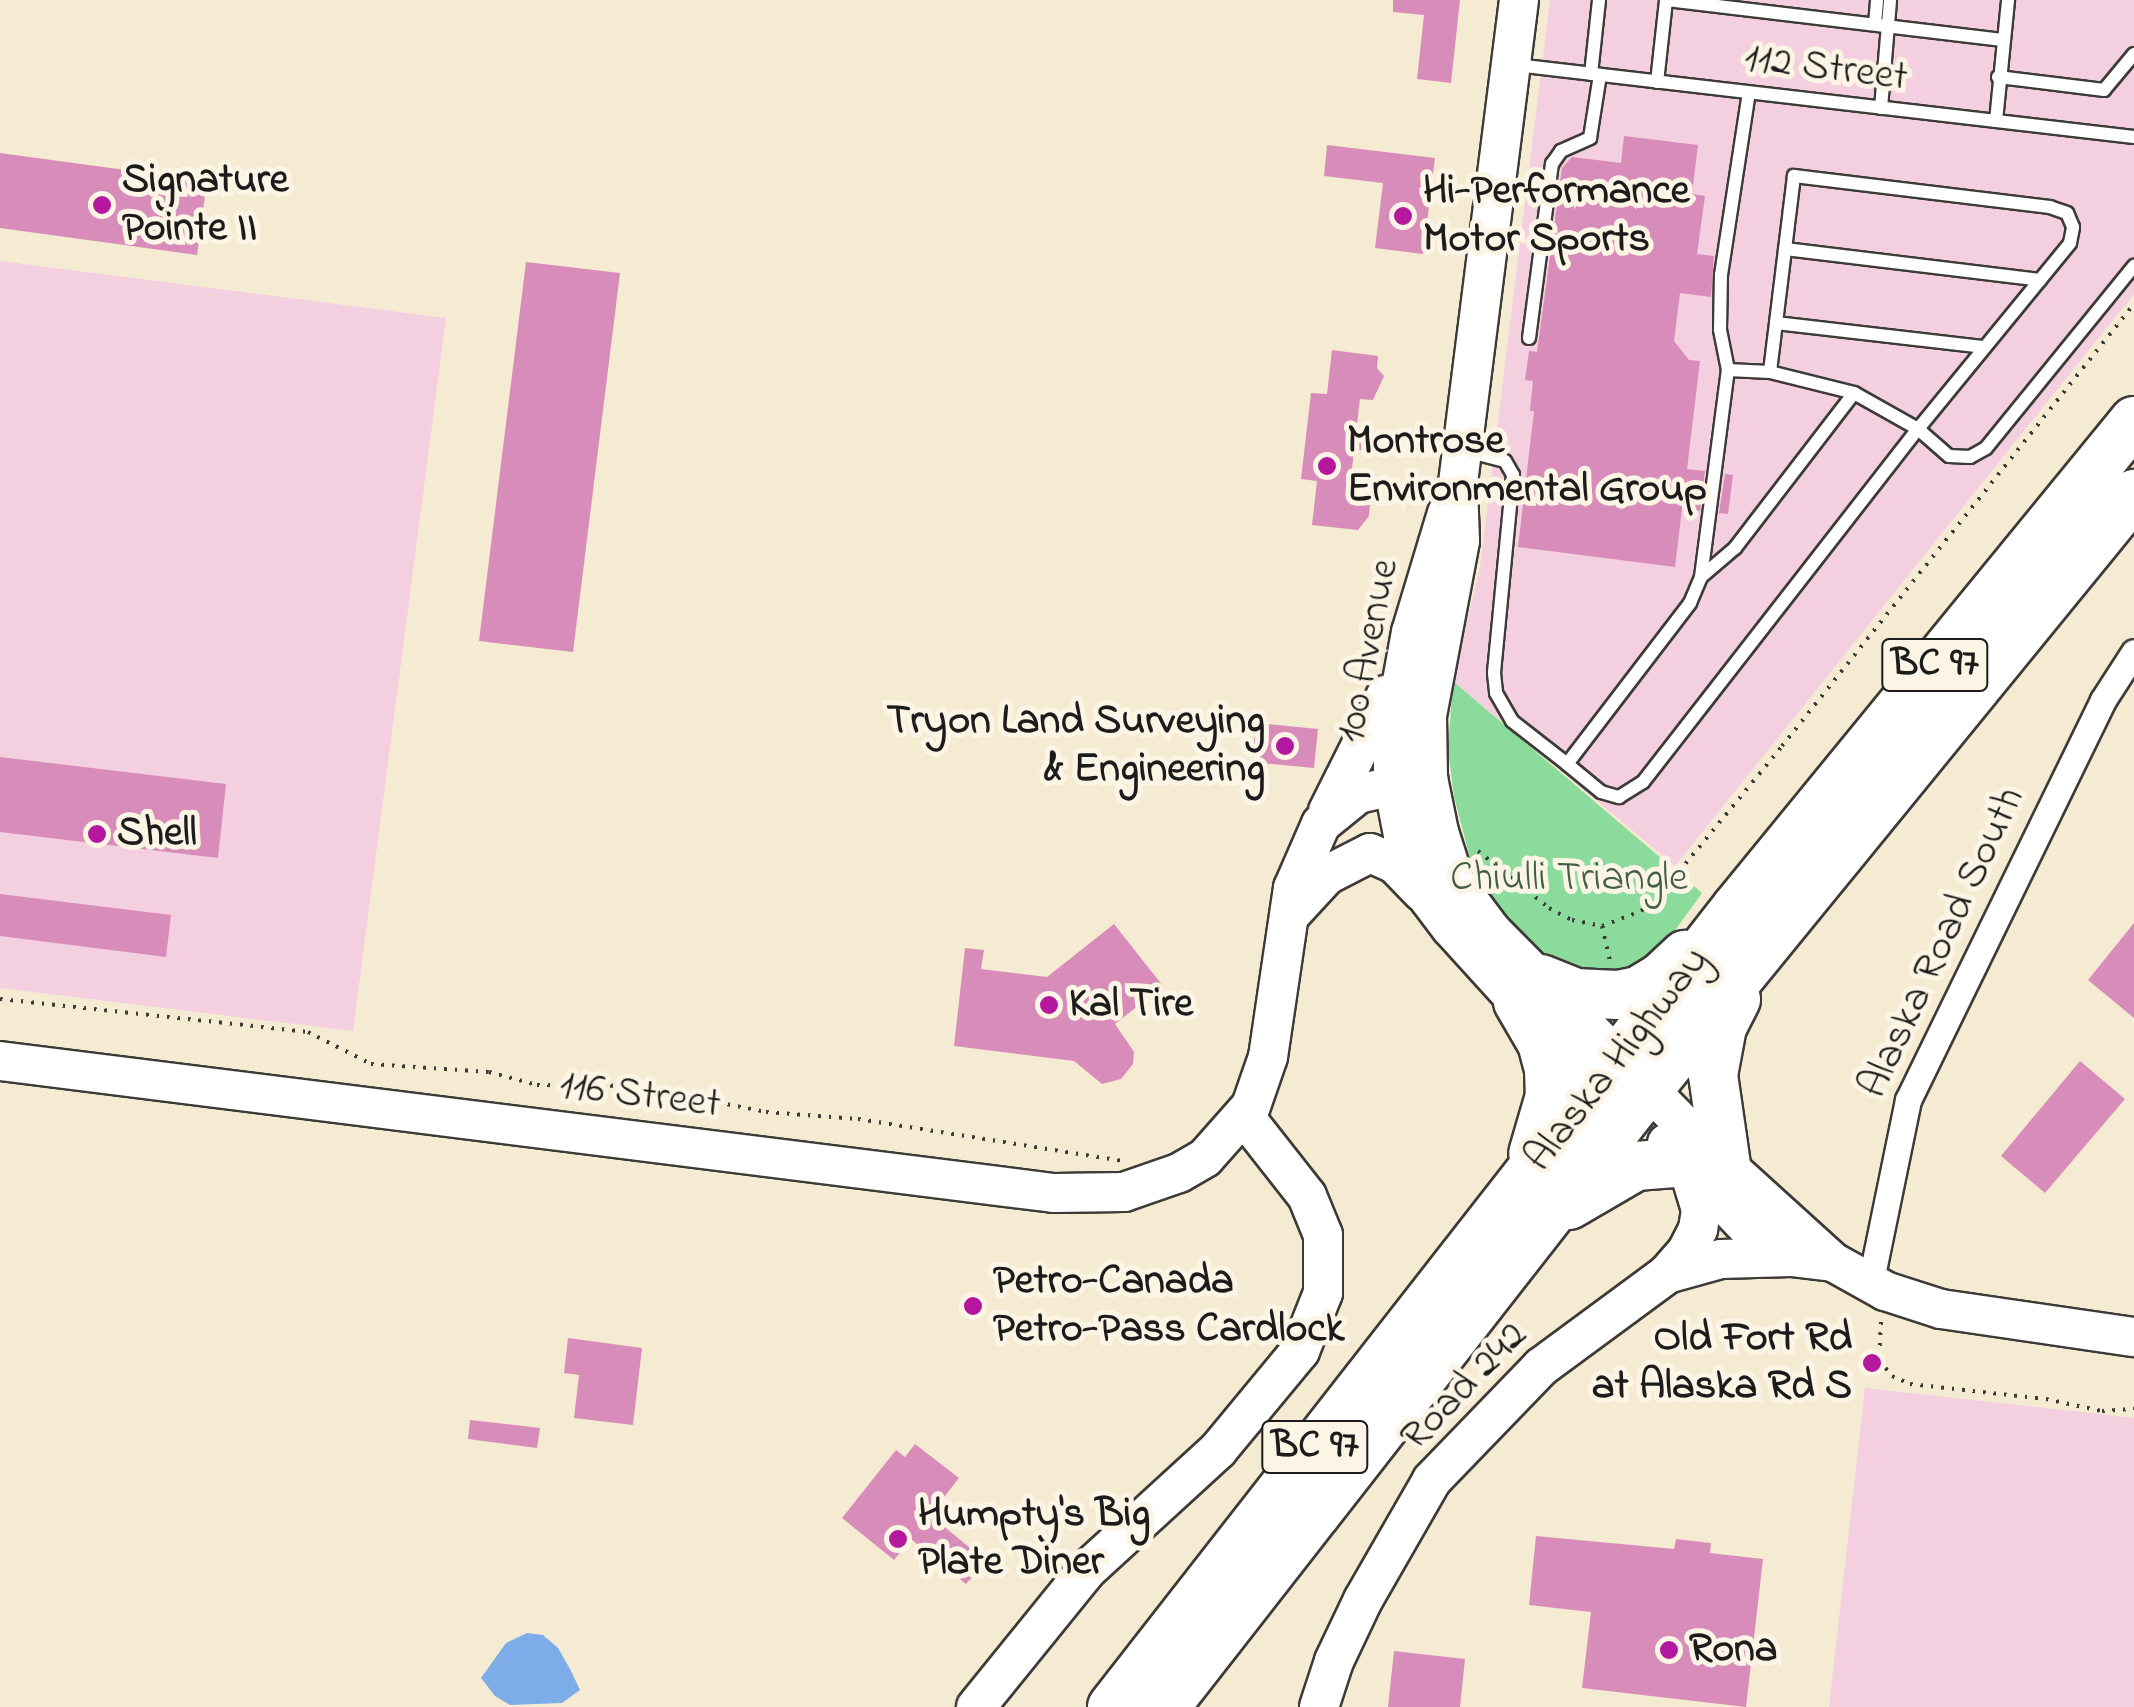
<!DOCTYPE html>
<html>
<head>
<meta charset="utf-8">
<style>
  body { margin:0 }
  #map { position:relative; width:2134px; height:1707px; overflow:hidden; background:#f5ebd2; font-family:"Indie Flower",sans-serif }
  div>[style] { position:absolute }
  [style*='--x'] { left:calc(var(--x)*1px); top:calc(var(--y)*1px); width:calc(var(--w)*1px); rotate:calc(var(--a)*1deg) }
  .built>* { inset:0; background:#f3cfdf }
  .green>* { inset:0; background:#8bdc9c }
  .water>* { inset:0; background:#7dade8 }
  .building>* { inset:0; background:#d88cb9 }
  .path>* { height:4px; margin-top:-2px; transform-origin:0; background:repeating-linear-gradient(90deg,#3d3b37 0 2.5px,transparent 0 10.5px) }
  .roads { filter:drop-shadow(2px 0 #3d3b37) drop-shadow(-2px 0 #3d3b37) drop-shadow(0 2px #3d3b37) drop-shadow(0 -2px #3d3b37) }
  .lane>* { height:12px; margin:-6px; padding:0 6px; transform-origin:6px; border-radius:6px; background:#fff }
  .street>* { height:25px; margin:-12.5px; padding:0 12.5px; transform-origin:12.5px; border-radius:12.5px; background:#fff }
  .secondary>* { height:38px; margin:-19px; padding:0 19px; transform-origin:19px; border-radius:19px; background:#fff }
  .highway>* { height:48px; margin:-24px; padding:0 24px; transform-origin:24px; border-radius:24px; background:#fff }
  .dots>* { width:28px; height:28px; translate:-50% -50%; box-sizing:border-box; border:5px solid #fcf5e5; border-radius:50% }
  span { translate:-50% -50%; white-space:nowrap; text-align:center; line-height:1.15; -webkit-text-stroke:10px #fcf5e5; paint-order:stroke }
  .shield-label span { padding:2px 8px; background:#fcf5e5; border:2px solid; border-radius:8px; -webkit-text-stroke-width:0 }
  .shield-label { font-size:40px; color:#1c1c1c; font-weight:700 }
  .street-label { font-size:42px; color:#1c1c1c }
  .poi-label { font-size:42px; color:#1c1c1c; font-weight:700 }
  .left { translate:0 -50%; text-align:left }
  .right { translate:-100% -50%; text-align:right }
  .park-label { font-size:42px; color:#435f49 }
</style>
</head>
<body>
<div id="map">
  <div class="built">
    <i style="clip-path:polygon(1550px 0,2134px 0,2134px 294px,1675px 866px,1453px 681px,1480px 567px)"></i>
    <i style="clip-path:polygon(0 261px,446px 318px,353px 1031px,0 988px)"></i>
    <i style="clip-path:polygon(1865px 1388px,2134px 1418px,2134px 1707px,1829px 1707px)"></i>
  </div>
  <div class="green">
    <i style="clip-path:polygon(1453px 681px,1702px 893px,1671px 936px,1636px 966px,1596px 975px,1561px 966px,1521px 941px,1491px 908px,1471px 862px,1454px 796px,1448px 750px)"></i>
  </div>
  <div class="water">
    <i style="clip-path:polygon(527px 1633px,543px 1635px,558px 1648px,570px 1669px,580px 1690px,562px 1703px,510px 1705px,495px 1696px,481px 1678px,506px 1643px)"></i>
  </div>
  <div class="building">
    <i style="clip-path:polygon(1393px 0,1460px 0,1451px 83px,1417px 79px,1424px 15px,1393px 12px)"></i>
    <i style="clip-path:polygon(1624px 136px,1698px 145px,1692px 194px,1705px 196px,1697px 254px,1714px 256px,1711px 297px,1680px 293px,1674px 341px,1689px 360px,1700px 361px,1687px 469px,1705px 471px,1700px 511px,1682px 509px,1675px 567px,1518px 547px,1534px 411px,1530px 411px,1533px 381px,1525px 380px,1529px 351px,1537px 352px,1562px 168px,1572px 157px,1621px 163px)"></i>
    <i style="clip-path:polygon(1327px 145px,1435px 158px,1423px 254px,1375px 248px,1383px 183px,1324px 176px)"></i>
    <i style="clip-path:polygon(0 153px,207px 181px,197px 255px,0 228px)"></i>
    <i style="clip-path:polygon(526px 262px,620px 273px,573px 652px,479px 641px)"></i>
    <i style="clip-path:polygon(1332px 350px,1378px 356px,1377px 368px,1384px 376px,1373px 400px,1360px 399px,1356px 432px,1369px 434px,1367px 448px,1354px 452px,1350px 485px,1363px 486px,1362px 498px,1370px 505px,1369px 516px,1358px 530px,1312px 525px,1317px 481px,1301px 479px,1311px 393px,1327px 394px)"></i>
    <i style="clip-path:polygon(1725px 474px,1733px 475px,1728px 514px,1719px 513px)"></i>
    <i style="clip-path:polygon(1256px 723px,1318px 729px,1314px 768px,1252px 762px)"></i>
    <i style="clip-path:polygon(0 757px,226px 784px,218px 858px,0 832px)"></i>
    <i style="clip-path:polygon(0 894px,171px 915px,166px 957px,0 936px)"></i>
    <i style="clip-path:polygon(2134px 923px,2134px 1018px,2088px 980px)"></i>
    <i style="clip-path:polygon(1114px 924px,1163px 986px,1115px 1024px,1134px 1052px,1133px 1064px,1121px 1079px,1102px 1084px,1074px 1061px,954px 1046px,965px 948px,984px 950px,981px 969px,1047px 977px)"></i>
    <i style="clip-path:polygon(2080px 1061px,2125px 1099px,2045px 1193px,2001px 1156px)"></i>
    <i style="clip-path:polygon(568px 1338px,642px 1348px,633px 1425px,574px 1418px,579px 1375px,564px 1373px)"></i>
    <i style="clip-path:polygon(470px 1420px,540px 1428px,537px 1448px,468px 1439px)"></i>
    <i style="clip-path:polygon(915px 1444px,959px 1478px,930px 1515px,986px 1561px,966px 1584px,911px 1539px,894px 1560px,842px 1518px,896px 1450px,905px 1457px)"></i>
    <i style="clip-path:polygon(1536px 1536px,1674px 1549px,1676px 1539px,1711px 1543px,1710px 1553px,1763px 1559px,1746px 1707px,1582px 1688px,1591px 1612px,1529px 1605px)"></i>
    <i style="clip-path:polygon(1394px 1651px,1465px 1659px,1460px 1707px,1388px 1707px)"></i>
  </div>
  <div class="path">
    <i style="--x:1478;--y:851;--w:91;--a:38.8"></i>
    <i style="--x:1549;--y:908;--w:26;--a:28"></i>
    <i style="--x:1572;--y:920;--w:31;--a:11"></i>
    <i style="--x:1602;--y:926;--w:42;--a:-21"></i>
    <i style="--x:1641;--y:911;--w:23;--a:-40"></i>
    <i style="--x:1659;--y:896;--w:194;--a:-50.6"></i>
    <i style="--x:1782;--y:746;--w:565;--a:-51.47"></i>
    <i style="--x:1602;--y:926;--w:36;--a:77"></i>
    <i style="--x:0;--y:999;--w:310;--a:6.1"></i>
    <i style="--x:308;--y:1032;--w:71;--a:26.9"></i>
    <i style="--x:371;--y:1064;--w:118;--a:3.9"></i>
    <i style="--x:489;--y:1072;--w:50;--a:15.2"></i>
    <i style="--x:537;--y:1085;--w:98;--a:0.6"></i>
    <i style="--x:635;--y:1086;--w:134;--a:11.2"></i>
    <i style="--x:766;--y:1112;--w:92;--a:4.4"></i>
    <i style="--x:858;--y:1119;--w:267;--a:9"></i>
    <i style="--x:1881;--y:1322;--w:38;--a:93"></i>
    <i style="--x:1879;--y:1360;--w:21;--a:51"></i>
    <i style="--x:1892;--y:1376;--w:20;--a:24"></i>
    <i style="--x:1910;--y:1384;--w:137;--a:6.3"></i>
    <i style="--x:2046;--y:1399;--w:57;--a:12.1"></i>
    <i style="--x:2102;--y:1411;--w:32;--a:-4"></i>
  </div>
  <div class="roads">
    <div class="lane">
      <i style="--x:1667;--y:0;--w:338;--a:6.8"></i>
      <i style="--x:1875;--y:24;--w:24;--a:-85"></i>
      <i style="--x:1516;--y:65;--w:622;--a:6.65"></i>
      <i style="--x:1591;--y:74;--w:74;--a:-83.8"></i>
      <i style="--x:1998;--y:77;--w:107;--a:7"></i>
      <i style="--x:2104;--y:90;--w:47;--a:-50.2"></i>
      <i style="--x:1657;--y:82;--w:82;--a:-83.7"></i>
      <i style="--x:1881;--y:108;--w:108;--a:-85.2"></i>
      <i style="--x:1996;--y:121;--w:122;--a:-84.3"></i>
      <i style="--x:1785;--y:249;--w:257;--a:6.9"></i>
      <i style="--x:1776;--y:323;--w:210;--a:6.6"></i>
      <i style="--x:1529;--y:338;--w:176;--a:-82.5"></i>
      <i style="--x:1552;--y:164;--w:16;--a:-55"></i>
      <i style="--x:1561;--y:151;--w:32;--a:-24"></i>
      <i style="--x:1590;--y:138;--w:64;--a:-81"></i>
      <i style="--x:1728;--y:370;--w:42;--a:2.7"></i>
      <i style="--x:1770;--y:372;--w:87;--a:14"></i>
      <i style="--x:1854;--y:393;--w:73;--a:29.4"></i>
      <i style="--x:1918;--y:429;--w:41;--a:41.1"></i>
      <i style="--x:1949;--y:456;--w:21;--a:3"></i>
      <i style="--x:1970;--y:457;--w:18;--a:-29"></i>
      <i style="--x:1986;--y:448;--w:235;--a:-50.9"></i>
      <i style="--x:1466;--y:451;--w:40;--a:14.4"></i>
      <i style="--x:1505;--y:461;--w:16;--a:60"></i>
      <i style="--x:1513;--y:475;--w:199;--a:95.5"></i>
      <i style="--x:1494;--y:673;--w:20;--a:84"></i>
      <i style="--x:1496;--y:693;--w:32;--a:60"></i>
      <i style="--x:1512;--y:721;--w:70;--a:38"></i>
      <i style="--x:1567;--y:764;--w:203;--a:-52.6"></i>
      <i style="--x:1690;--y:603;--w:28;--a:-67"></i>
      <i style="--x:1701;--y:577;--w:209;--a:-82.6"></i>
      <i style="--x:1728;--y:370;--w:41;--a:-101.3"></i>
      <i style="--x:1720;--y:330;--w:55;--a:-89"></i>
      <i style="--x:1721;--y:275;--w:184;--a:-81.3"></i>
      <i style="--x:1701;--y:577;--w:45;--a:-40.5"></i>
      <i style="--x:1735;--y:548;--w:195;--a:-52.5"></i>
      <i style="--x:1567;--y:764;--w:44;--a:39.5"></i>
      <i style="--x:1601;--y:792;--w:19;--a:16"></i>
      <i style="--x:1619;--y:797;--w:28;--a:-32"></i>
      <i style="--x:1643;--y:782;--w:447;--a:-52.1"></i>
      <i style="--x:1918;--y:429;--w:240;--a:-50.7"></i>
      <i style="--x:2070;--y:243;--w:16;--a:-79"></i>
      <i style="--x:2073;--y:227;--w:15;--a:-113"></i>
      <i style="--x:2067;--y:213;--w:18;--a:-161"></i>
      <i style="--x:2050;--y:207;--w:258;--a:-173.1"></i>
      <i style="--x:1794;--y:176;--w:197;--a:97"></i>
    </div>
    <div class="street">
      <i style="--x:1870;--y:1285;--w:189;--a:-78.4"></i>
      <i style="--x:1908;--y:1100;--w:445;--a:-64"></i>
      <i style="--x:2103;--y:700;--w:57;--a:-57.1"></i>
    </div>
    <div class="secondary">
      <i style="--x:1519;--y:0;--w:490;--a:97.2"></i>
      <i style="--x:1458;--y:486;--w:55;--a:87.9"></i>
      <i style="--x:1460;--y:541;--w:178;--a:100.7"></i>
      <i style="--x:1427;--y:716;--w:62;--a:89.1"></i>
      <i style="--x:1428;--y:778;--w:55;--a:78.5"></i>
      <i style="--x:1439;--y:832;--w:52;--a:72.3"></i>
      <i style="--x:1455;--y:882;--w:60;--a:53.1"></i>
      <i style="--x:1491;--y:930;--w:304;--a:45.3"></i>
      <i style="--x:1705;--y:1146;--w:173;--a:42.2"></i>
      <i style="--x:1833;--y:1262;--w:60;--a:29.1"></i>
      <i style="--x:1885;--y:1291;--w:59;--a:17.8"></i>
      <i style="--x:1941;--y:1309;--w:195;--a:8.3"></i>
      <i style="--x:1447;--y:513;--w:124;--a:106.8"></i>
      <i style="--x:1411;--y:632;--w:101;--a:100.3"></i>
      <i style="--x:1393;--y:731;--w:52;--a:90"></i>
      <i style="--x:1393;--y:783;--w:53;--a:79.1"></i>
      <i style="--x:1403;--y:835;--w:69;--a:67.9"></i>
      <i style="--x:1429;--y:899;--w:36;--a:53"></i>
      <i style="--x:1451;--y:928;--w:100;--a:47.8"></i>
      <i style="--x:1518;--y:1002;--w:140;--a:42.7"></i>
      <i style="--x:1328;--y:811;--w:130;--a:-63.4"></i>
      <i style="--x:1289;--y:916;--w:56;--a:-47.2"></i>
      <i style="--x:1327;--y:875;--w:48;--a:-27.1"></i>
      <i style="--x:1370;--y:853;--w:27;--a:24"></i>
      <i style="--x:1395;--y:864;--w:39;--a:46"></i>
      <i style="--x:0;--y:1061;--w:1062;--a:7.14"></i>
      <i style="--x:1054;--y:1193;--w:70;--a:-0.8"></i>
      <i style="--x:1124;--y:1192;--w:58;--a:-19.1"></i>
      <i style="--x:1179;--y:1173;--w:30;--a:-30"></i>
      <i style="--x:1205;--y:1158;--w:69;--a:-48.5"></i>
      <i style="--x:1251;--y:1106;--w:52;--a:-70.9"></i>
      <i style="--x:1268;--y:1057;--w:171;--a:-81.6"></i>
      <i style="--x:1293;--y:888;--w:70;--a:-66.4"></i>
      <i style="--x:1321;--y:824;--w:48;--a:-39"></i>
      <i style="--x:1358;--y:794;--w:72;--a:-12.9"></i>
      <i style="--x:1667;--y:1143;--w:119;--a:46.4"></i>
      <i style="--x:1749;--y:1229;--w:32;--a:39"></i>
      <i style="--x:1774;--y:1249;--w:19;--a:25"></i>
      <i style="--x:1791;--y:1257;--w:42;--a:6.8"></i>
      <i style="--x:1667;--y:1274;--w:56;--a:-15.5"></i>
      <i style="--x:1721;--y:1259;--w:70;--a:-1.6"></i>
      <i style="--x:976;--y:1707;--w:175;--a:-51"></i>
      <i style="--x:1086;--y:1571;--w:179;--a:-42.5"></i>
      <i style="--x:1218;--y:1450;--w:129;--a:-50.4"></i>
      <i style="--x:1300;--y:1351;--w:62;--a:-68.4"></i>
      <i style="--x:1323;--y:1293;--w:58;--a:-90"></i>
      <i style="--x:1323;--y:1235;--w:42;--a:-112.3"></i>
      <i style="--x:1307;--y:1196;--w:102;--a:-128.2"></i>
      <i style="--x:1319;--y:1707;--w:48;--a:-71.9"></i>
      <i style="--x:1334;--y:1661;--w:68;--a:-64.6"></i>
      <i style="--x:1363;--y:1600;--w:138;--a:-60.1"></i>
      <i style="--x:1432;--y:1480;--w:157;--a:-46"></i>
      <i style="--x:1541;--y:1367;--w:157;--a:-36.4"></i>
      <i style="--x:1667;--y:1274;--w:30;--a:-49"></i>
      <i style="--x:1687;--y:1251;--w:25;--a:-63"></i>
      <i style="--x:1698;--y:1229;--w:19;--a:-81"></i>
      <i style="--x:1701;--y:1210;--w:45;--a:-106.8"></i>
    </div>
    <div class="highway">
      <i style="--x:1541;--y:979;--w:37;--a:22"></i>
      <i style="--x:1575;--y:993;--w:43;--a:2.7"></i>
      <i style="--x:1618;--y:995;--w:20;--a:-11"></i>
      <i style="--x:1638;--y:991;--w:26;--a:-31"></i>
      <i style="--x:1660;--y:978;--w:34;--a:-43"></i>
      <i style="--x:1518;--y:1002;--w:48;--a:59.7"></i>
      <i style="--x:1542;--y:1043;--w:28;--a:75"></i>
      <i style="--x:1549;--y:1070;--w:26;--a:88"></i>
      <i style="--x:1550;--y:1096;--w:60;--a:106.3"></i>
      <i style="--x:1726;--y:1165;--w:91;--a:-98.2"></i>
      <i style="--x:1713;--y:1075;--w:49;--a:-79.4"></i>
      <i style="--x:1722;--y:1027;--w:31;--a:-63"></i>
      <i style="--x:1569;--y:1205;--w:78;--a:-30.2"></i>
      <i style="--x:1636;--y:1166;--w:51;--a:-4.5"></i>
      <i style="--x:1112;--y:1707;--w:1014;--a:-52.01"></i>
      <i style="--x:1736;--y:908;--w:629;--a:-50.74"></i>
      <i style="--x:1165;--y:1707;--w:759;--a:-52.01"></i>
      <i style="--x:1632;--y:1109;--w:794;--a:-50.78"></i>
    </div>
  </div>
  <div class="dots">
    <i style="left:102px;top:205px;background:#b5179e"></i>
    <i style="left:1403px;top:216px;background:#b5179e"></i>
    <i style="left:1327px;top:466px;background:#b5179e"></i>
    <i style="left:1285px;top:746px;background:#b5179e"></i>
    <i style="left:97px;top:834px;background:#b5179e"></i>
    <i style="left:1049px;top:1005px;background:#b5179e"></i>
    <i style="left:973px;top:1306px;background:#b5179e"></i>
    <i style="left:1872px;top:1363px;background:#b5179e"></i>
    <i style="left:898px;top:1539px;background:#b5179e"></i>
    <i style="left:1669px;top:1650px;background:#b5179e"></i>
  </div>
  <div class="shield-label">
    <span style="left:1935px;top:665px">BC 97</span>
    <span style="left:1315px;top:1447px">BC 97</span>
  </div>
  <div class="street-label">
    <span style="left:1826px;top:69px;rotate:7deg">112 Street</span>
    <span style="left:1369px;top:651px;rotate:-79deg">100 Avenue</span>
    <span style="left:1943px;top:943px;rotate:-65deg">Alaska Road South</span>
    <span style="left:1618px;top:1060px;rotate:-52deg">Alaska Highway</span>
    <span style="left:640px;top:1096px;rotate:7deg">116 Street</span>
    <span style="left:1465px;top:1387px;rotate:-46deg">Road 242</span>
  </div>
  <div class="poi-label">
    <span class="left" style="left:122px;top:205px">Signature<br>Pointe II</span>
    <span class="left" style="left:1423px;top:216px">Hi-Performance<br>Motor Sports</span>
    <span class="left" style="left:1347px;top:466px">Montrose<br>Environmental Group</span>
    <span class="right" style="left:1265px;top:746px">Tryon Land Surveying<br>&amp; Engineering</span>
    <span class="left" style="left:117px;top:834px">Shell</span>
    <span class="left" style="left:1069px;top:1005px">Kal Tire</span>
    <span class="left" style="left:993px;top:1306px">Petro-Canada<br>Petro-Pass Cardlock</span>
    <span class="right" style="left:1852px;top:1363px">Old Fort Rd<br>at Alaska Rd S</span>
    <span class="left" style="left:918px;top:1539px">Humpty's Big<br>Plate Diner</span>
    <span class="left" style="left:1689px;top:1650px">Rona</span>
  </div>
  <div class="park-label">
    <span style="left:1569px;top:879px">Chiulli Triangle</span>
  </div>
</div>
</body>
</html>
